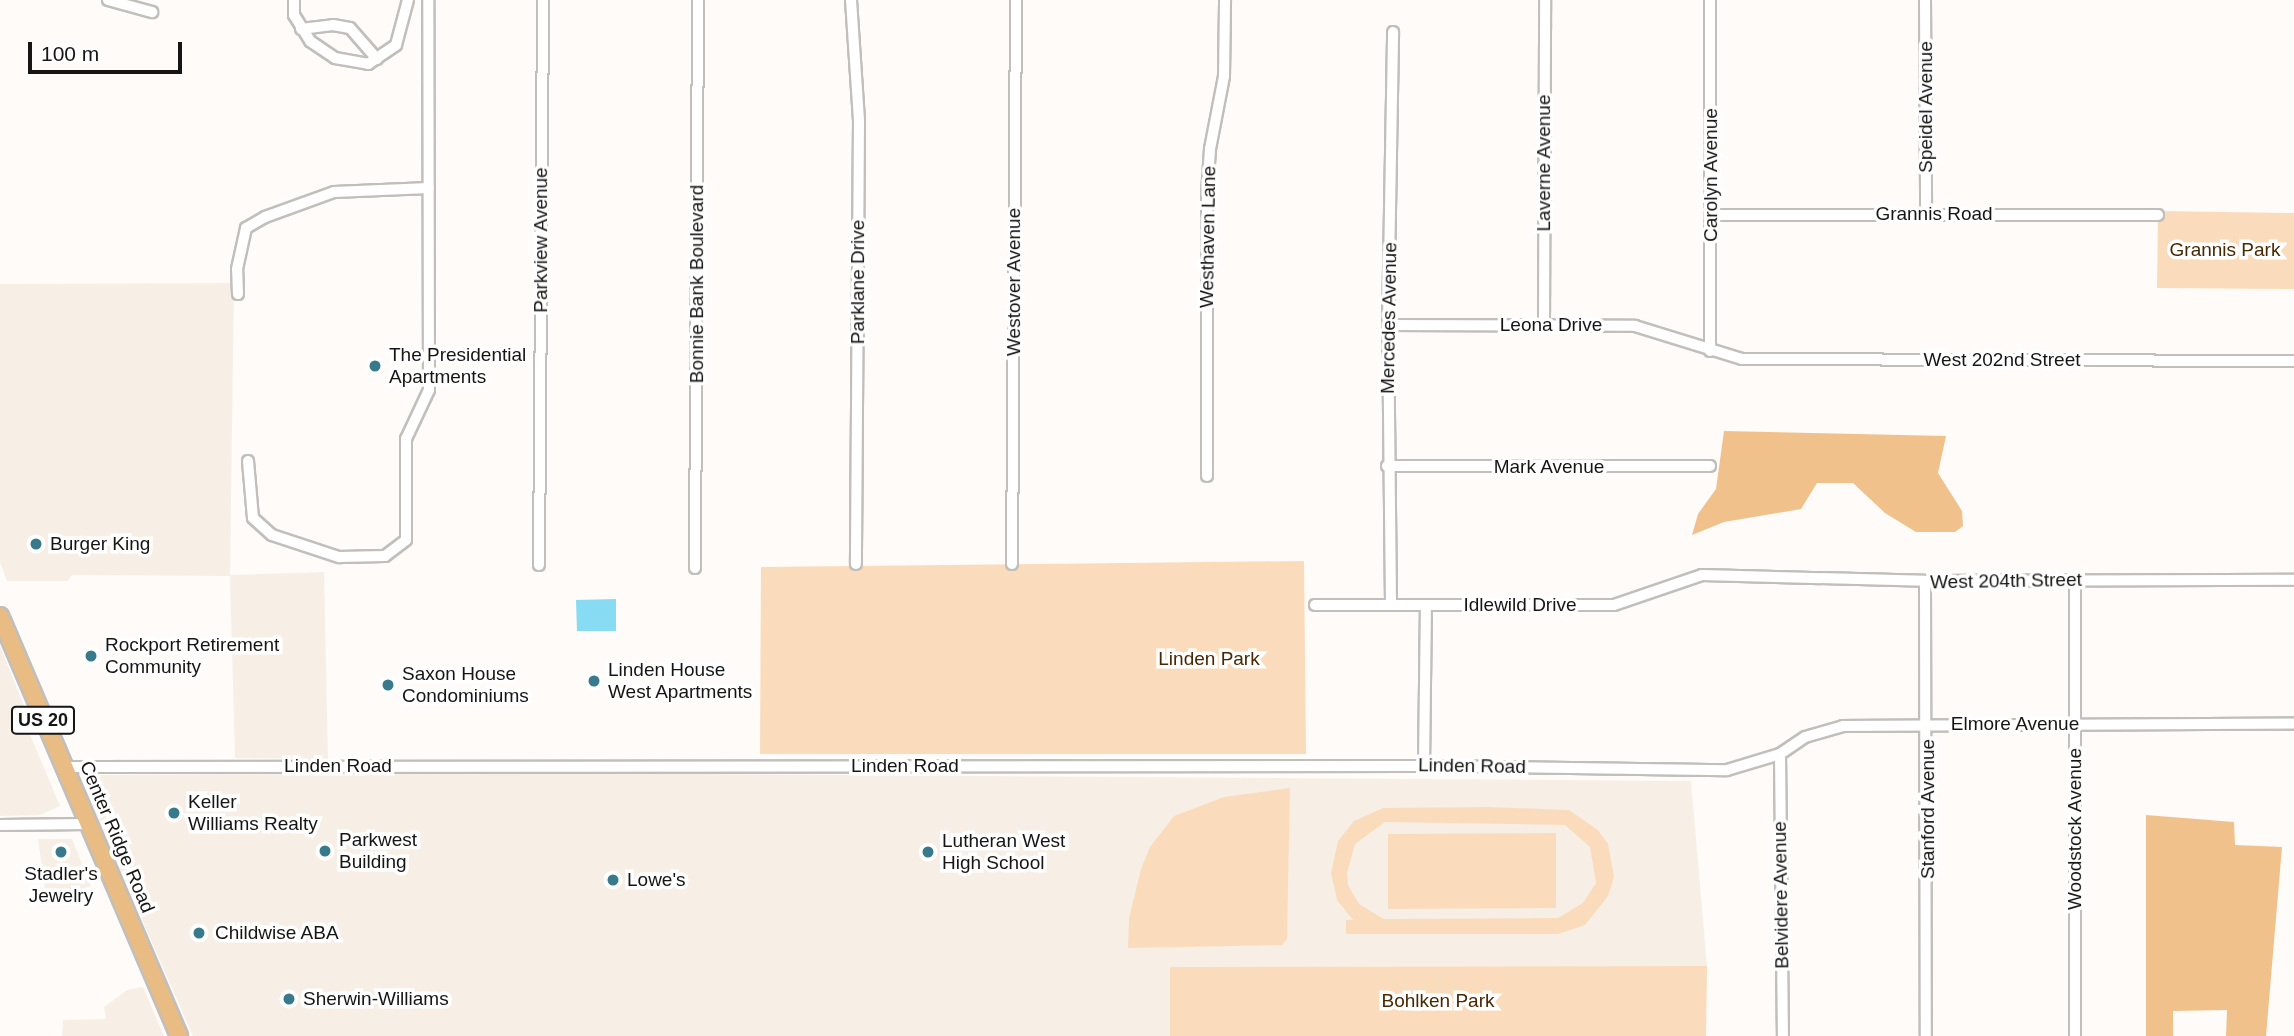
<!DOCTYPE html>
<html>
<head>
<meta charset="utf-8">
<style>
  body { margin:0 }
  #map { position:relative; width:2294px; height:1036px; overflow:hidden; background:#fefbf8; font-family:Arial,sans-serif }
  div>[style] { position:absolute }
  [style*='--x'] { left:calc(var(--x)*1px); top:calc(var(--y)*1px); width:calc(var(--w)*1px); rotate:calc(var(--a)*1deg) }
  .built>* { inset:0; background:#f7efe6 }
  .green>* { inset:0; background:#fadcbc }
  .forest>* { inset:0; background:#f1c18c }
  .water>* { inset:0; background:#87dcf3 }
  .roads { filter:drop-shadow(2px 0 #c1bfbc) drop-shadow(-2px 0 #c1bfbc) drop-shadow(0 2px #c1bfbc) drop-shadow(0 -2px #c1bfbc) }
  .minor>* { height:10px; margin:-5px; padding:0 5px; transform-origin:5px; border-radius:5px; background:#fff }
  .primary>* { height:16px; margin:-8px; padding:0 8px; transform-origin:8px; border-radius:8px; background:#e9bc83 }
  .dots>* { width:19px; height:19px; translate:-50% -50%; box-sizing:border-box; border:4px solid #fff; border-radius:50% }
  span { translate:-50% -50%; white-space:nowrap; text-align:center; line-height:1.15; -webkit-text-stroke:7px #fff; paint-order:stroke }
  .shield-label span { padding:2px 5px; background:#fff; border:2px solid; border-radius:5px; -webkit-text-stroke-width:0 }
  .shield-label { font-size:18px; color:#161514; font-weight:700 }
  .street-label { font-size:19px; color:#161514 }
  .park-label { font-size:19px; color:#472800 }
  .poi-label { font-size:19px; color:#161514 }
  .left { translate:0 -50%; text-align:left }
  .scale { position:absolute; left:28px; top:42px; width:154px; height:32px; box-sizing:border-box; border:4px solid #161514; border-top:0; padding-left:9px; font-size:21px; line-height:24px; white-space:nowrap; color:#161514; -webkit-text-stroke:5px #fff; paint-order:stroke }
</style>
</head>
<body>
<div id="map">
  <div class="built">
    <i style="clip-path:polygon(234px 283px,230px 575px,324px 572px,328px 759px,235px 758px,230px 576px,72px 575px,68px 581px,7px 581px,0 562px,0 284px)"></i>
    <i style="clip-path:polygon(0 646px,24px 706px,19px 708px,60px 806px,40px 815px,0 816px)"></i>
    <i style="clip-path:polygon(560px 773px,1691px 781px,1707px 966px,1171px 967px,1170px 1036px,193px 1036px,86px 792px,93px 778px,102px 775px)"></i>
    <i style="clip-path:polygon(38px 839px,72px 839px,91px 886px,47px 903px)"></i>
    <i style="clip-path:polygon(143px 987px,164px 1036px,62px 1036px,63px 1020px,106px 1019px,104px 1007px,127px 990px)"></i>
  </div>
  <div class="green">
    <i style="clip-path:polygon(2158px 211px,2294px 213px,2294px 289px,2157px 288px)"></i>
    <i style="clip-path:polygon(1304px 561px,1306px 754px,760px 754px,761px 567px)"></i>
    <i style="clip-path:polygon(1290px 788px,1287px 939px,1282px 945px,1128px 948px,1129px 918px,1141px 869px,1150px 847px,1174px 816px,1224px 797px)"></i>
    <i style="clip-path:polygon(evenodd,1489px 807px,1569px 810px,1598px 830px,1608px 844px,1614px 877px,1608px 896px,1585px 925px,1558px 934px,1346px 934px,1346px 920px,1353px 920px,1337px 900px,1331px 873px,1338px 841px,1354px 821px,1383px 808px,1489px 807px,1385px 822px,1565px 825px,1590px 847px,1596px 883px,1583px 903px,1558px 918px,1384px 919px,1359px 904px,1348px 885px,1347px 873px,1355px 844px,1385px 822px)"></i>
    <i style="clip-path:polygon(1556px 833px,1556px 908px,1388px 909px,1388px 834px)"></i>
    <i style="clip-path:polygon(1707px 966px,1706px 1036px,1170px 1036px,1170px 967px)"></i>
  </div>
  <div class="forest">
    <i style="clip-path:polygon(1724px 431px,1946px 436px,1938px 473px,1962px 511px,1963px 526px,1955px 532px,1916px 532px,1885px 513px,1853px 483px,1817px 483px,1801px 509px,1724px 522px,1692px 535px,1698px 514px,1716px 489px)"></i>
    <i style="clip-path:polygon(2146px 815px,2234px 822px,2235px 845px,2282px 847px,2266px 1036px,2226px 1036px,2227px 1010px,2173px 1011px,2173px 1036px,2146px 1036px)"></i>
  </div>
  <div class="water">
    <i style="clip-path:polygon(616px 599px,616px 631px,577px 631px,576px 600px)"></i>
  </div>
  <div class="roads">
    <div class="minor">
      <i style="--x:108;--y:0;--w:46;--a:15.3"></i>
      <i style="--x:294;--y:0;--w:15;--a:90"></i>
      <i style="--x:294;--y:15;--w:31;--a:58"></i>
      <i style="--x:310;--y:41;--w:30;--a:34"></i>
      <i style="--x:335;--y:58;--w:34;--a:10"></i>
      <i style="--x:368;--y:64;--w:34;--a:-34"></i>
      <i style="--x:396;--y:45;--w:47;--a:-75.1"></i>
      <i style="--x:851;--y:0;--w:121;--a:86.2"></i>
      <i style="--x:859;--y:121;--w:443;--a:90.4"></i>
      <i style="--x:1710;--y:0;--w:351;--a:90"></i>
      <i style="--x:1925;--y:0;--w:213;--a:89.7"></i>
      <i style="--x:301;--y:29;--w:32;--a:-7"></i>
      <i style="--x:333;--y:25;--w:17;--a:10"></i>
      <i style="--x:350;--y:28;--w:41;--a:48.9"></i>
      <i style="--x:1711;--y:215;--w:447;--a:0"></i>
      <i style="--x:238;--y:294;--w:25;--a:-92"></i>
      <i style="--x:237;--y:269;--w:42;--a:-77.6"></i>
      <i style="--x:246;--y:228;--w:22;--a:-30"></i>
      <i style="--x:265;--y:217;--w:73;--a:-19.9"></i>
      <i style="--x:334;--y:192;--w:95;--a:-2.4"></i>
      <i style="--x:1388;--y:325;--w:247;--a:0.2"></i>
      <i style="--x:1635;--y:326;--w:112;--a:17.1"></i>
      <i style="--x:1742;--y:359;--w:552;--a:0.21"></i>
      <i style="--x:1544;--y:325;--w:325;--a:-89.8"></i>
      <i style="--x:248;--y:461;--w:57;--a:85"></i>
      <i style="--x:253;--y:518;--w:25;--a:42"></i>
      <i style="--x:272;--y:535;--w:71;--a:18.2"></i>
      <i style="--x:339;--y:557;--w:46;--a:-1.2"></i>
      <i style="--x:385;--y:556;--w:26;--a:-37"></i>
      <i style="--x:406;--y:540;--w:101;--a:-90"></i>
      <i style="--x:406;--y:439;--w:54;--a:-64.9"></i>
      <i style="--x:429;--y:390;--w:390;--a:-90.1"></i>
      <i style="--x:1387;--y:466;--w:323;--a:0"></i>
      <i style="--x:1207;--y:476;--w:282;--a:-90"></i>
      <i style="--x:1207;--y:194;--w:45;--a:-86.2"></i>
      <i style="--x:1210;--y:149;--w:74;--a:-79.1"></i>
      <i style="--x:1224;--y:76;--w:76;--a:-89.2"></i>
      <i style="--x:1012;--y:564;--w:564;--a:-89.59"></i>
      <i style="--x:539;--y:565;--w:565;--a:-89.59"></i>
      <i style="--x:695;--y:568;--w:568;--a:-89.7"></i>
      <i style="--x:2075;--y:580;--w:456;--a:90"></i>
      <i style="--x:1925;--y:581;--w:455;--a:89.9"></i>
      <i style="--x:1391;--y:603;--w:278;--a:-90.6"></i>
      <i style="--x:1388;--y:325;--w:293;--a:-89"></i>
      <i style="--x:1315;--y:605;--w:299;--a:0"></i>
      <i style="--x:1614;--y:605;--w:93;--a:-18.8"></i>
      <i style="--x:1702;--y:575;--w:223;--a:1.5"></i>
      <i style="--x:1925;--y:581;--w:369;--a:-0.2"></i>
      <i style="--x:1780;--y:754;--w:282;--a:89.4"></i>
      <i style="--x:1424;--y:766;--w:161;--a:-89.3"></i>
      <i style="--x:63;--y:767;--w:1361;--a:-0.04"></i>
      <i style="--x:1424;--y:766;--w:303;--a:0.8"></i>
      <i style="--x:1727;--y:770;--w:55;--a:-16.8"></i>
      <i style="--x:1780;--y:754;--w:30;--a:-34"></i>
      <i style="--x:1805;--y:737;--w:40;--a:-16"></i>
      <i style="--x:1843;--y:726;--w:451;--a:-0.3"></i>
      <i style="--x:0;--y:825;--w:87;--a:-0.7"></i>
    </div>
    <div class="primary">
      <i style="--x:0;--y:616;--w:457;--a:66.9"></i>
    </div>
  </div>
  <div class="dots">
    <i style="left:375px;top:366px;background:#387a8b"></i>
    <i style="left:36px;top:544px;background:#387a8b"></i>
    <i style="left:91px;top:656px;background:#387a8b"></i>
    <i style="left:594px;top:681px;background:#387a8b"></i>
    <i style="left:388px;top:685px;background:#387a8b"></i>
    <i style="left:174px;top:813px;background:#387a8b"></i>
    <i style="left:325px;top:851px;background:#387a8b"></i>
    <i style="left:61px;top:852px;background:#387a8b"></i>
    <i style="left:928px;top:852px;background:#387a8b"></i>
    <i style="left:613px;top:880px;background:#387a8b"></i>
    <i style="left:199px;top:933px;background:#387a8b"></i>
    <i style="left:289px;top:999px;background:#387a8b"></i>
  </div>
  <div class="shield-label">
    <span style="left:43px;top:720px">US 20</span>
  </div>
  <div class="street-label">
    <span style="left:1926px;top:107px;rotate:-90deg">Speidel Avenue</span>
    <span style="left:1544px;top:163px;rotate:-90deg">Laverne Avenue</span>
    <span style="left:1711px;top:175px;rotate:-90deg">Carolyn Avenue</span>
    <span style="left:1934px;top:214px">Grannis Road</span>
    <span style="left:1208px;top:237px;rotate:-89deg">Westhaven Lane</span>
    <span style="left:541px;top:240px;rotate:-90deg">Parkview Avenue</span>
    <span style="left:858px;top:282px;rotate:-90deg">Parklane Drive</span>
    <span style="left:1014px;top:282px;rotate:-90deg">Westover Avenue</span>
    <span style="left:697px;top:284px;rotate:-90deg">Bonnie Bank Boulevard</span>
    <span style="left:1389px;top:318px;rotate:-89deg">Mercedes Avenue</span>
    <span style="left:1551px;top:325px">Leona Drive</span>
    <span style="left:2002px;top:360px">West 202nd Street</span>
    <span style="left:1549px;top:467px">Mark Avenue</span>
    <span style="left:2006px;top:581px;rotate:-1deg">West 204th Street</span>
    <span style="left:1520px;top:605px">Idlewild Drive</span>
    <span style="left:2015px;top:724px">Elmore Avenue</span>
    <span style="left:338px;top:766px">Linden Road</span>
    <span style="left:905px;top:766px">Linden Road</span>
    <span style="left:1472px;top:766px;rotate:1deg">Linden Road</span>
    <span style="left:1928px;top:809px;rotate:-90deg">Stanford Avenue</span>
    <span style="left:2075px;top:829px;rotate:-90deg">Woodstock Avenue</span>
    <span style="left:117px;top:837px;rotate:67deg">Center Ridge Road</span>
    <span style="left:1781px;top:895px;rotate:-91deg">Belvidere Avenue</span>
  </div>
  <div class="park-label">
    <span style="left:2225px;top:250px">Grannis Park</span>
    <span style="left:1209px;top:659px">Linden Park</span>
    <span style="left:1438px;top:1001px">Bohlken Park</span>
  </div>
  <div class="poi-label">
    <span class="left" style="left:389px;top:366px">The Presidential<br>Apartments</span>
    <span class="left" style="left:50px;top:544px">Burger King</span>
    <span class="left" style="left:105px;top:656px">Rockport Retirement<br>Community</span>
    <span class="left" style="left:608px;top:681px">Linden House<br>West Apartments</span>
    <span class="left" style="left:402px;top:685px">Saxon House<br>Condominiums</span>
    <span class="left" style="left:188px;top:813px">Keller<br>Williams Realty</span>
    <span class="left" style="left:339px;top:851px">Parkwest<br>Building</span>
    <span class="left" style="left:942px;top:852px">Lutheran West<br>High School</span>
    <span style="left:61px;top:885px">Stadler's<br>Jewelry</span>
    <span class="left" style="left:627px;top:880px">Lowe's</span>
    <span class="left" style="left:215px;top:933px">Childwise ABA</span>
    <span class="left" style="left:303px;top:999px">Sherwin-Williams</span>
  </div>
  <div class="scale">100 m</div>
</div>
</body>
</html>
